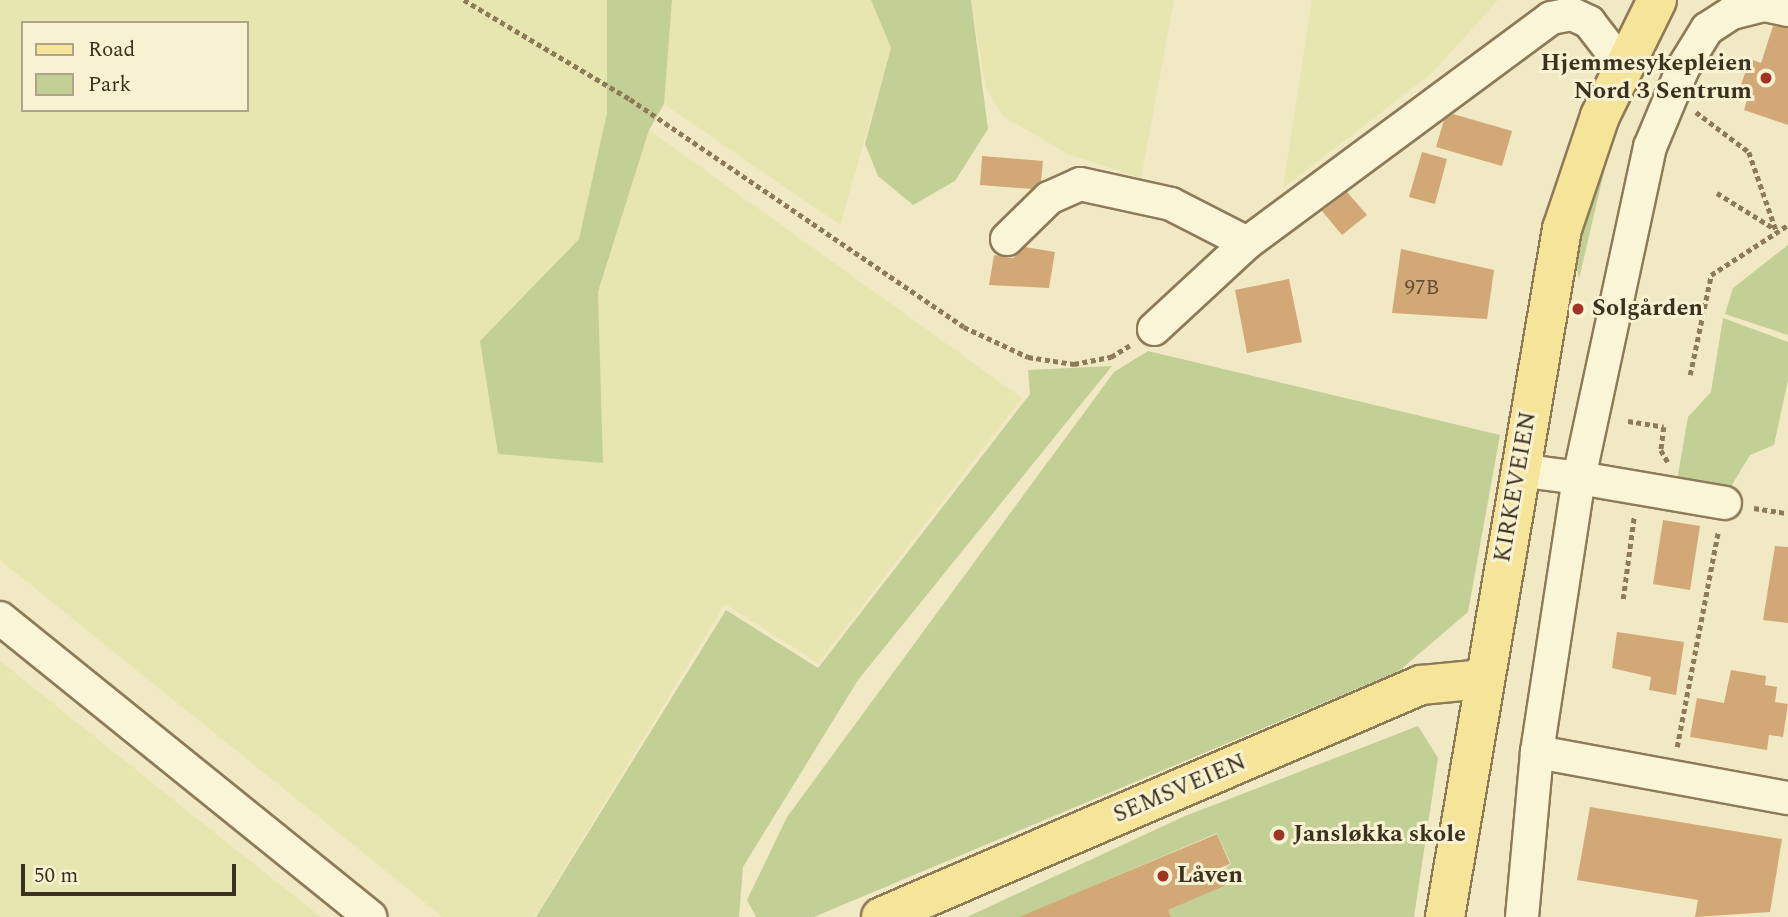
<!DOCTYPE html>
<html>
<head>
<meta charset="utf-8">
<style>
  body { margin:0 }
  #map { position:relative; width:1788px; height:917px; overflow:hidden; background:#f1e9c3; font-family:Spectral,serif }
  div>[style] { position:absolute }
  [style*='--x'] { left:calc(var(--x)*1px); top:calc(var(--y)*1px); width:calc(var(--w)*1px); rotate:calc(var(--a)*1deg) }
  .farmland>* { inset:0; background:#e7e5b0 }
  .green>* { inset:0; background:#c2d096 }
  .building>* { inset:0; background:#d2a877 }
  .path>* { height:4.5px; margin-top:-2.25px; transform-origin:0; background:repeating-linear-gradient(90deg,#8d7b58 0 5px,transparent 0 8.5px) }
  .roads { filter:drop-shadow(2px 0 #8d7b58) drop-shadow(-2px 0 #8d7b58) drop-shadow(0 2px #8d7b58) drop-shadow(0 -2px #8d7b58) }
  .minor>* { height:32px; margin:-16px; padding:0 16px; transform-origin:16px; border-radius:16px; background:#fbf5d7 }
  .major>* { height:38px; margin:-19px; padding:0 19px; transform-origin:19px; border-radius:19px; background:#f6e599 }
  .dots>* { width:19px; height:19px; translate:-50% -50%; box-sizing:border-box; border:4px solid #f8f2d3; border-radius:50% }
  span { translate:-50% -50%; white-space:nowrap; text-align:center; line-height:1.15; -webkit-text-stroke:6px #f8f2d3; paint-order:stroke }
  .number-label { font-size:21px; color:#624e34 }
  .number-label span { -webkit-text-stroke-width:0 }
  .poi-label { font-size:24px; color:#3c301e; font-weight:700 }
  .right { translate:-100% -50%; text-align:right }
  .left { translate:0 -50%; text-align:left }
  .street-label { font-size:24px; color:#3c301e }
  .legend { position:absolute; left:21px; top:21px; width:228px; height:91px; box-sizing:border-box; background:#f8f2d3; border:2px solid #ada48b; margin:0; padding:9px 12px; list-style:none; font-size:21px; color:#3c301e }
  .legend li { display:flex; align-items:center; gap:14px; height:35px }
  .legend b { width:35px; border:2px solid #ada48b }
  .scale { position:absolute; left:21px; top:864px; width:215px; height:32px; box-sizing:border-box; border:4px solid #3c301e; border-top:0; padding-left:9px; font-size:21px; line-height:24px; white-space:nowrap; color:#3c301e; -webkit-text-stroke:5px #f8f2d3; paint-order:stroke }
</style>
</head>
<body>
<div id="map">
  <div class="farmland">
    <i style="clip-path:polygon(evenodd,0 0,607px 0,607px 113px,579px 239px,480px 341px,603px 463px,598px 293px,649px 130px,1022px 398px,818px 663px,725px 604px,535px 917px,443px 917px,0 560px,0 0,23px 23px,247px 23px,247px 110px,23px 110px,23px 23px)"></i>
    <i style="clip-path:polygon(672px 0,871px 0,891px 48px,840px 225px,664px 104px)"></i>
    <i style="clip-path:polygon(971px 0,1174px 0,1141px 178px,1068px 154px,1003px 116px,986px 88px)"></i>
    <i style="clip-path:polygon(1312px 0,1498px 0,1432px 73px,1283px 188px)"></i>
    <i style="clip-path:polygon(0 661px,216px 834px,321px 917px,0 917px)"></i>
  </div>
  <div class="green">
    <i style="clip-path:polygon(607px 0,672px 0,664px 104px,649px 130px,598px 292px,603px 463px,498px 454px,480px 341px,579px 239px,607px 113px)"></i>
    <i style="clip-path:polygon(871px 0,971px 0,988px 129px,955px 181px,913px 205px,878px 176px,865px 144px,891px 48px)"></i>
    <i style="clip-path:polygon(1612px 138px,1579px 279px,1574px 250px)"></i>
    <i style="clip-path:polygon(1788px 245px,1788px 335px,1725px 314px,1733px 288px)"></i>
    <i style="clip-path:polygon(1723px 318px,1788px 342px,1788px 380px,1774px 445px,1750px 455px,1727px 493px,1676px 486px,1688px 417px,1711px 392px)"></i>
    <i style="clip-path:polygon(1148px 351px,1500px 435px,1468px 612px,1399px 671px,814px 917px,756px 917px,747px 900px,787px 817px,1114px 372px)"></i>
    <i style="clip-path:polygon(1112px 366px,858px 680px,743px 867px,739px 917px,536px 917px,726px 610px,818px 668px,1030px 394px,1028px 370px)"></i>
    <i style="clip-path:polygon(1418px 726px,1438px 758px,1414px 917px,1170px 917px,1167px 910px,1231px 864px,1217px 833px,1021px 917px,967px 917px,1185px 816px)"></i>
  </div>
  <div class="building">
    <i style="clip-path:polygon(1773px 26px,1788px 28px,1788px 125px,1744px 110px,1748px 97px,1738px 93px,1750px 59px,1761px 63px)"></i>
    <i style="clip-path:polygon(1453px 114px,1512px 131px,1502px 166px,1436px 147px,1444px 120px)"></i>
    <i style="clip-path:polygon(1422px 152px,1447px 159px,1435px 204px,1409px 197px)"></i>
    <i style="clip-path:polygon(982px 156px,1043px 161px,1041px 181px,1032px 189px,980px 185px)"></i>
    <i style="clip-path:polygon(1347px 192px,1367px 215px,1342px 235px,1322px 211px)"></i>
    <i style="clip-path:polygon(1025px 247px,1055px 252px,1049px 288px,989px 285px,994px 255px,1013px 258px)"></i>
    <i style="clip-path:polygon(1401px 249px,1494px 270px,1487px 319px,1392px 313px)"></i>
    <i style="clip-path:polygon(1289px 279px,1302px 342px,1247px 353px,1235px 290px)"></i>
    <i style="clip-path:polygon(1663px 520px,1700px 526px,1690px 590px,1653px 584px)"></i>
    <i style="clip-path:polygon(1775px 546px,1788px 547px,1788px 623px,1763px 620px)"></i>
    <i style="clip-path:polygon(1617px 632px,1684px 642px,1676px 695px,1649px 690px,1651px 677px,1612px 668px)"></i>
    <i style="clip-path:polygon(1731px 670px,1766px 676px,1765px 685px,1777px 687px,1775px 702px,1788px 704px,1783px 737px,1769px 735px,1767px 750px,1690px 737px,1697px 698px,1724px 703px)"></i>
    <i style="clip-path:polygon(1590px 807px,1782px 839px,1770px 912px,1695px 917px,1698px 900px,1577px 880px)"></i>
    <i style="clip-path:polygon(1217px 834px,1230px 864px,1217px 869px,1224px 886px,1168px 910px,1171px 917px,1019px 917px)"></i>
  </div>
  <div class="path">
    <i style="--x:464;--y:0;--w:193;--a:30.8"></i>
    <i style="--x:630;--y:99;--w:404;--a:34.3"></i>
    <i style="--x:964;--y:327;--w:71;--a:25.1"></i>
    <i style="--x:1028;--y:357;--w:47;--a:8.7"></i>
    <i style="--x:1074;--y:364;--w:38;--a:-11"></i>
    <i style="--x:1111;--y:357;--w:22;--a:-32"></i>
    <i style="--x:1696;--y:112;--w:66;--a:37"></i>
    <i style="--x:1749;--y:152;--w:83;--a:70.9"></i>
    <i style="--x:1717;--y:193;--w:68;--a:31.8"></i>
    <i style="--x:1690;--y:375;--w:102;--a:-78.1"></i>
    <i style="--x:1711;--y:275;--w:92;--a:-33"></i>
    <i style="--x:1628;--y:421;--w:36;--a:9"></i>
    <i style="--x:1664;--y:427;--w:23;--a:97"></i>
    <i style="--x:1661;--y:450;--w:16;--a:60"></i>
    <i style="--x:1754;--y:508;--w:31;--a:9"></i>
    <i style="--x:1623;--y:599;--w:83;--a:-82.4"></i>
    <i style="--x:1677;--y:747;--w:219;--a:-79.2"></i>
  </div>
  <div class="roads">
    <div class="minor">
      <i style="--x:1007;--y:239;--w:59;--a:-44.3"></i>
      <i style="--x:1049;--y:198;--w:34;--a:-24"></i>
      <i style="--x:1080;--y:184;--w:93;--a:12.4"></i>
      <i style="--x:1171;--y:204;--w:85;--a:27.2"></i>
      <i style="--x:1154;--y:329;--w:127;--a:-42.8"></i>
      <i style="--x:1247;--y:243;--w:378;--a:-36.5"></i>
      <i style="--x:1551;--y:18;--w:21;--a:-11"></i>
      <i style="--x:1572;--y:14;--w:19;--a:25"></i>
      <i style="--x:1589;--y:22;--w:56;--a:52.3"></i>
      <i style="--x:1518;--y:470;--w:62;--a:7.5"></i>
      <i style="--x:1579;--y:478;--w:339;--a:-77.9"></i>
      <i style="--x:1650;--y:147;--w:86;--a:-67.3"></i>
      <i style="--x:1683;--y:68;--w:46;--a:-58.4"></i>
      <i style="--x:1707;--y:29;--w:30;--a:-33"></i>
      <i style="--x:1732;--y:13;--w:34;--a:-14"></i>
      <i style="--x:1765;--y:5;--w:24;--a:12"></i>
      <i style="--x:0;--y:618;--w:476;--a:38.9"></i>
      <i style="--x:1537;--y:752;--w:255;--a:10.4"></i>
      <i style="--x:1522;--y:917;--w:166;--a:-84.8"></i>
      <i style="--x:1537;--y:752;--w:277;--a:-81.3"></i>
      <i style="--x:1579;--y:478;--w:148;--a:9.7"></i>
    </div>
    <div class="major">
      <i style="--x:881;--y:917;--w:588;--a:-23.25"></i>
      <i style="--x:1421;--y:685;--w:62;--a:-5.5"></i>
      <i style="--x:1445;--y:917;--w:698;--a:-80.35"></i>
      <i style="--x:1562;--y:229;--w:119;--a:-71.4"></i>
      <i style="--x:1600;--y:116;--w:129;--a:-63.8"></i>
    </div>
  </div>
  <div class="dots">
    <i style="left:1766px;top:78px;background:#a03324"></i>
    <i style="left:1578px;top:309px;background:#a03324"></i>
    <i style="left:1279px;top:835px;background:#a03324"></i>
    <i style="left:1163px;top:876px;background:#a03324"></i>
  </div>
  <div class="number-label">
    <span style="left:1422px;top:288px">97B</span>
  </div>
  <div class="poi-label">
    <span class="right" style="left:1752px;top:78px">Hjemmesykepleien<br>Nord 3 Sentrum</span>
    <span class="left" style="left:1592px;top:309px">Solgården</span>
    <span class="left" style="left:1293px;top:835px">Jansløkka skole</span>
    <span class="left" style="left:1177px;top:876px">Låven</span>
  </div>
  <div class="street-label">
    <span style="left:1516px;top:487px;rotate:-80deg">KIRKEVEIEN</span>
    <span style="left:1180px;top:789px;rotate:-23deg">SEMSVEIEN</span>
  </div>
  <ul class="legend">
  <li><b style="height:9px;background:#f6e599"></b>Road</li>
  <li><b style="height:19px;background:#c2d096"></b>Park</li>
  </ul>
  <div class="scale">50 m</div>
</div>
</body>
</html>
